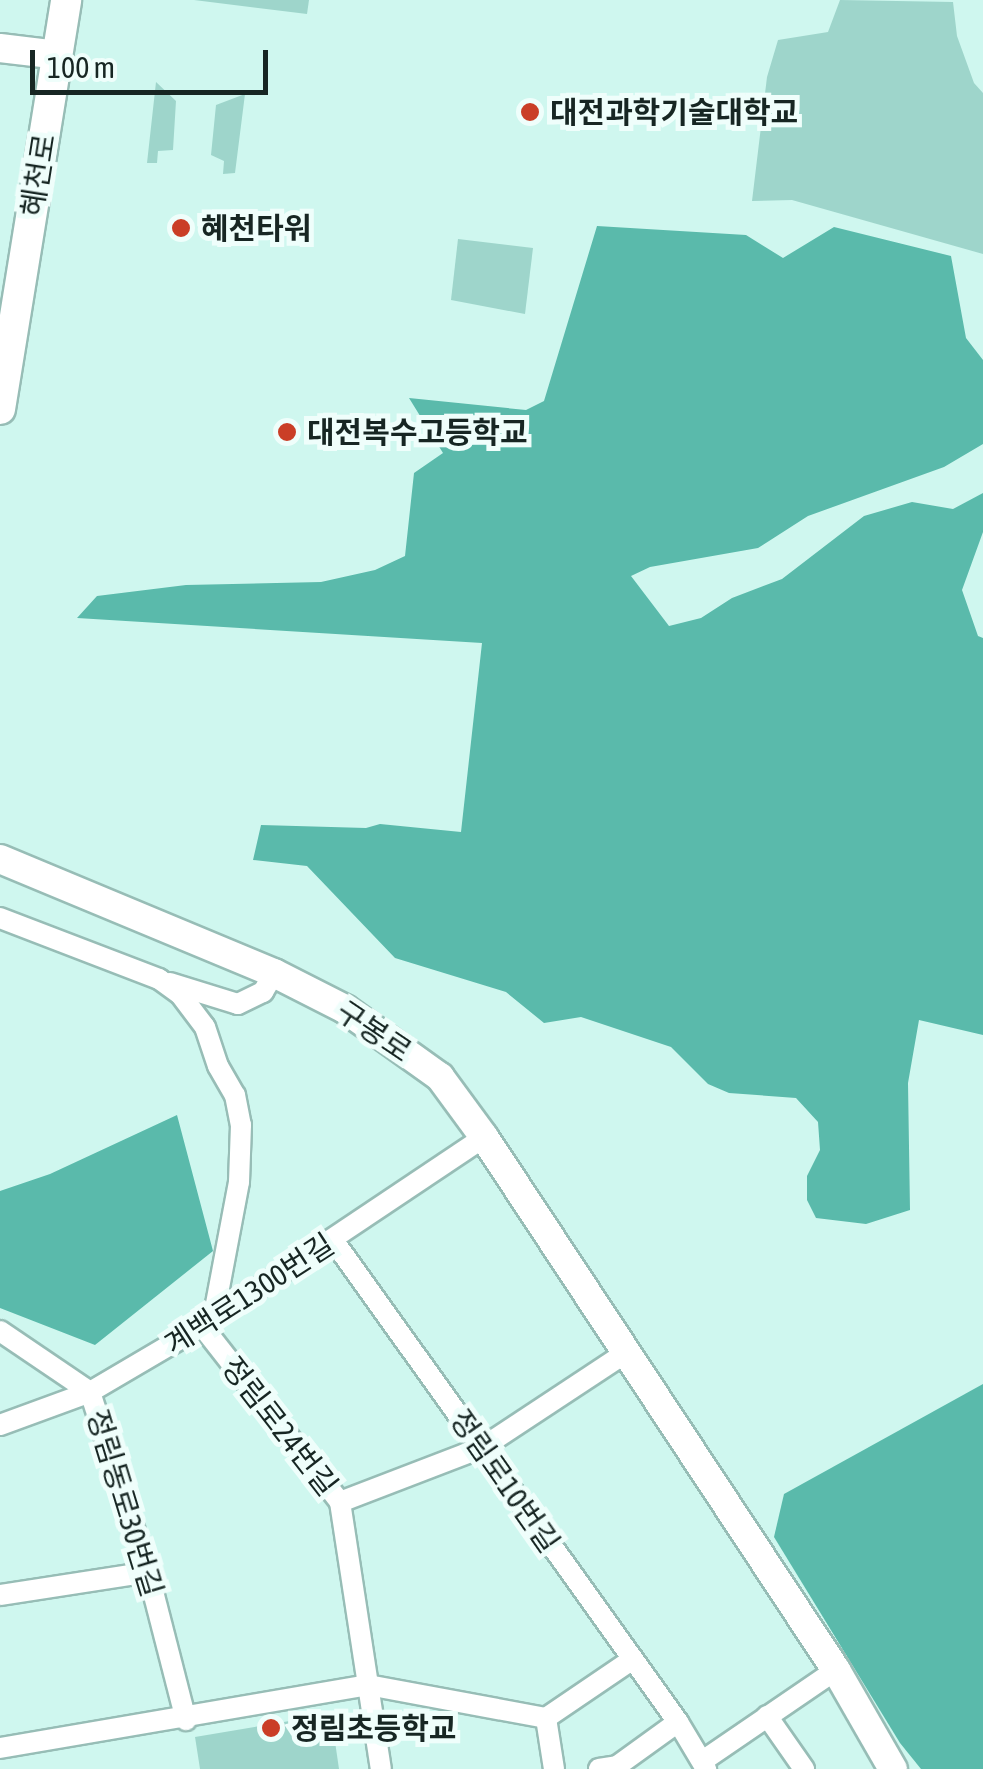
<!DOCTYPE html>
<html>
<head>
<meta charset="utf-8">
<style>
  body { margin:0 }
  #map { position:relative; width:983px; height:1769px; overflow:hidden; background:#cff7ef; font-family:"Asap Condensed","Noto Sans KR",sans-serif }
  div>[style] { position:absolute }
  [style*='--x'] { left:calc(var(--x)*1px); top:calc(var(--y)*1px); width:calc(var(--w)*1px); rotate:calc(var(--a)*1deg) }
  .green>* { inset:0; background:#9ed5cb }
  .forest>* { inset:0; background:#5abaab }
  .roads { filter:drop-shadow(2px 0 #97bdb6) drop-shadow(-2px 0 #97bdb6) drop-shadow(0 2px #97bdb6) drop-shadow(0 -2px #97bdb6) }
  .street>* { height:20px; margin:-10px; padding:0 10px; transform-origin:10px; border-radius:10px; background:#fff }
  .secondary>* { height:28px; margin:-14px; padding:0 14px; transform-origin:14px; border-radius:14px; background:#fff }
  .primary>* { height:30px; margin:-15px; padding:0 15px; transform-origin:15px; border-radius:15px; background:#fff }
  .dots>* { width:28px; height:28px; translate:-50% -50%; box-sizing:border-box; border:5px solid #effefb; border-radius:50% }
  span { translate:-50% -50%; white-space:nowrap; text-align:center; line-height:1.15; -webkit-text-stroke:10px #effefb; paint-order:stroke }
  .poi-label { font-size:30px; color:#172623; font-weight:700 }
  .left { translate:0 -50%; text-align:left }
  .street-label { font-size:30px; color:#172623 }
  .scale { position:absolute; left:30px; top:50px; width:238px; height:45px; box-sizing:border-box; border:5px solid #172623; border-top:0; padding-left:12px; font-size:30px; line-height:35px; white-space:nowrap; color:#172623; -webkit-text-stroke:8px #effefb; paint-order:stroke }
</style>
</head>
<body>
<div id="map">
  <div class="green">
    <i style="clip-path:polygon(194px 0,309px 0,307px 14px)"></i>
    <i style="clip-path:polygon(840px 0,953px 2px,957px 36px,974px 83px,983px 93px,983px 254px,792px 200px,752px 201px,767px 77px,778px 40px,828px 32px)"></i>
    <i style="clip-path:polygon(156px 82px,176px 101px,173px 150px,158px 151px,157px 163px,147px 163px)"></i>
    <i style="clip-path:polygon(245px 94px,235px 173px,223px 174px,224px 161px,211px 155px,216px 105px)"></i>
    <i style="clip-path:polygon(458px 239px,533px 248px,525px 314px,451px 300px)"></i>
    <i style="clip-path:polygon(331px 1714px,339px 1769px,200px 1769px,195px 1737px)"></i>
  </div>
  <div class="forest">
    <i style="clip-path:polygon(597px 226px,746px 235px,783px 258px,834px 227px,951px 256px,966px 338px,983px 360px,983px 444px,944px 467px,808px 516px,758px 548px,650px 567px,631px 576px,669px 626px,701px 618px,732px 598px,782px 579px,864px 516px,912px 502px,953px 509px,983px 493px,983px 532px,962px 590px,978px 636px,983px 638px,983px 1035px,919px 1020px,908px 1083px,910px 1210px,866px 1224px,816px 1218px,807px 1200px,807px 1176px,820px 1150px,818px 1122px,796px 1098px,729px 1093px,708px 1084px,671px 1047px,581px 1017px,544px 1023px,506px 992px,395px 958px,307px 866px,253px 860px,261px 825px,366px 828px,380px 824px,461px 832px,482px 643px,77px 618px,97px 596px,186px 585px,321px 582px,375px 570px,405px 556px,414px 473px,443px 453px,409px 398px,526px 410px,544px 401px)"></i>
    <i style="clip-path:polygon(177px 1115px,213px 1251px,95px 1345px,0 1308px,0 1191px,50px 1174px)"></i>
    <i style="clip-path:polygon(983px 1384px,983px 1769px,921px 1769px,900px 1743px,774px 1537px,784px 1494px)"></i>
  </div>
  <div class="roads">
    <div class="street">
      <i style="--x:0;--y:918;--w:170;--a:21"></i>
      <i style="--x:159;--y:979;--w:26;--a:36"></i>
      <i style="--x:180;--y:994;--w:41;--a:52.9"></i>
      <i style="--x:205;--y:1027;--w:41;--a:71.6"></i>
      <i style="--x:218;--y:1066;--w:34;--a:60"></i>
      <i style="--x:235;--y:1095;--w:31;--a:79"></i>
      <i style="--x:241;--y:1125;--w:57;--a:92"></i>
      <i style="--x:239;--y:1182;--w:140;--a:100.7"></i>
      <i style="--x:170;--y:983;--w:71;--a:17.2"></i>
      <i style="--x:238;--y:1004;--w:28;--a:-26"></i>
      <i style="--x:263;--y:992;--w:22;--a:-60"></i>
      <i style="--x:333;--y:1240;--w:593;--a:54.41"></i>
      <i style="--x:678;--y:1722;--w:55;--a:59.2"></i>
      <i style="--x:202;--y:1326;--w:224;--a:51.9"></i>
      <i style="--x:340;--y:1502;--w:270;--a:81.3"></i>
      <i style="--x:0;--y:1331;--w:109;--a:34.1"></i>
      <i style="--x:90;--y:1392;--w:189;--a:72.1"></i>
      <i style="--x:148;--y:1572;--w:153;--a:75.6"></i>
      <i style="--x:0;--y:1425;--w:96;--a:-20.1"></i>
      <i style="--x:90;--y:1392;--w:130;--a:-30.5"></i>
      <i style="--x:202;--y:1326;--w:339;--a:-33.8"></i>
      <i style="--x:340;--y:1502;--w:153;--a:-21"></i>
      <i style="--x:483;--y:1447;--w:169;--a:-33.4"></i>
      <i style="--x:0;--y:1595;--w:150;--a:-8.8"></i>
      <i style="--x:767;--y:1716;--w:65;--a:55.1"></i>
      <i style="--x:546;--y:1718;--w:52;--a:81.1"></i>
      <i style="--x:0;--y:1748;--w:373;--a:-9.7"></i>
      <i style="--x:368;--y:1685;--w:181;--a:10.5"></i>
      <i style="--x:546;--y:1718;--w:102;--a:-34.2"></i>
      <i style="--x:704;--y:1760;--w:160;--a:-34.3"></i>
      <i style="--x:599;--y:1769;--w:18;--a:-9"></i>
      <i style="--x:617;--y:1766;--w:75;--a:-35.8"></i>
    </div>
    <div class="secondary">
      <i style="--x:0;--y:48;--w:58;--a:6.9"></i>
      <i style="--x:0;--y:859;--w:297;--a:22.6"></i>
      <i style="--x:274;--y:973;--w:80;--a:26.9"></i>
      <i style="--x:345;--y:1009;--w:117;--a:35.6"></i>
      <i style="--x:440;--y:1077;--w:74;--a:53.7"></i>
      <i style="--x:484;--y:1137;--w:639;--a:56.56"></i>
      <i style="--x:836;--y:1670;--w:114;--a:60.1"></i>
    </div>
    <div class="primary">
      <i style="--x:0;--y:409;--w:414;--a:-80.8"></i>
    </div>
  </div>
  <div class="dots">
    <i style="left:530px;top:112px;background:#ca3e27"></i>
    <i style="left:181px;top:228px;background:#ca3e27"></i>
    <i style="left:287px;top:432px;background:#ca3e27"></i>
    <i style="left:271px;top:1728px;background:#ca3e27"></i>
  </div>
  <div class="poi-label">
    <span class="left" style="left:550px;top:112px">대전과학기술대학교</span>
    <span class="left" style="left:201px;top:228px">혜천타워</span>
    <span class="left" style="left:307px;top:432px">대전복수고등학교</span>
    <span class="left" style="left:291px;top:1728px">정림초등학교</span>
  </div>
  <div class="street-label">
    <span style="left:38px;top:175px;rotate:-81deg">혜천로</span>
    <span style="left:374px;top:1031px;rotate:34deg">구봉로</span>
    <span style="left:249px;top:1294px;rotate:-33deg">계백로1300번길</span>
    <span style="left:280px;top:1426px;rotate:52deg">정림로24번길</span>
    <span style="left:505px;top:1481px;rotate:55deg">정림로10번길</span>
    <span style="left:125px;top:1503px;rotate:73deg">정림동로30번길</span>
  </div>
  <div class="scale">100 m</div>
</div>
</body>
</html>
